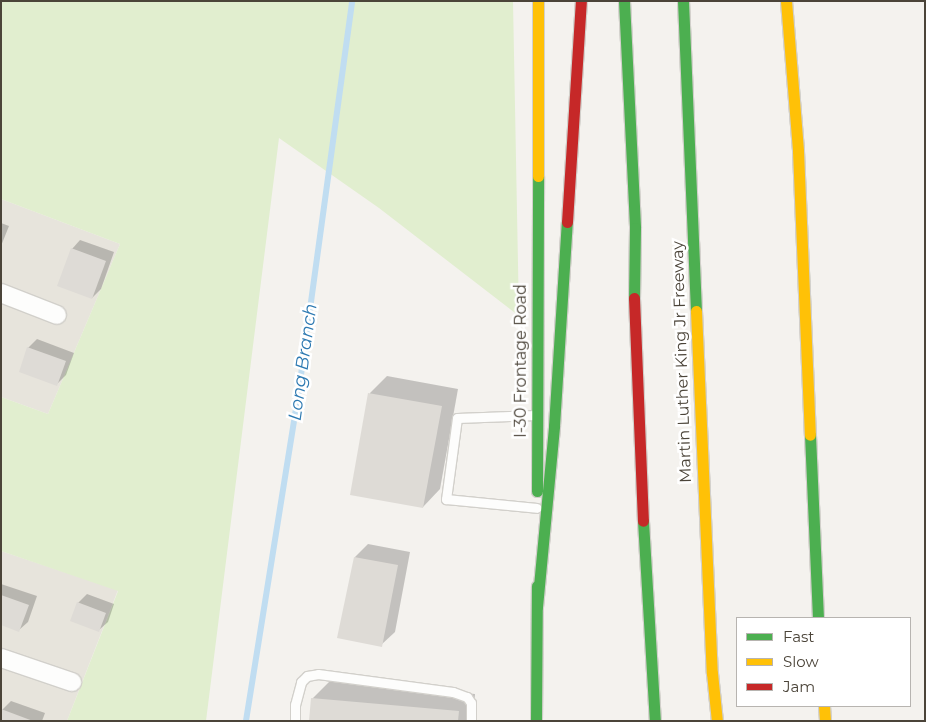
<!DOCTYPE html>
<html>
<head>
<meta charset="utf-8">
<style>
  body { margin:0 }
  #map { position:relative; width:926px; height:722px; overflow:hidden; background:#f4f2ee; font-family:Montserrat,sans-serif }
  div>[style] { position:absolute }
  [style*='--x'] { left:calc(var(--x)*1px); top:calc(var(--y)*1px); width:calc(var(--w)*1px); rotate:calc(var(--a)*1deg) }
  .residential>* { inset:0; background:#e7e4dc }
  .green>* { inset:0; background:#e1eecf }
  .shadow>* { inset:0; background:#0003 }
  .stream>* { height:5.5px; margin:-2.75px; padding:0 2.75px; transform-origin:2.75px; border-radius:2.75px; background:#c0ddf1 }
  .building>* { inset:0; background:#dedbd6 }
  .roads { filter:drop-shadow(1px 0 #d2d0cb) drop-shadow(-1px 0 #d2d0cb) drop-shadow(0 1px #d2d0cb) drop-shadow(0 -1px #d2d0cb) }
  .lane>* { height:9px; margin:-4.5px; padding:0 4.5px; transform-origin:4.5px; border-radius:4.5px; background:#fdfdfc }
  .street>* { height:18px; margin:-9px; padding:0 9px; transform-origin:9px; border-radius:9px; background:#fdfdfc }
  .fast>* { height:11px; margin:-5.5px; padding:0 5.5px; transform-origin:5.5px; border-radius:5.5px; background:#4caf50 }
  .slow>* { height:11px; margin:-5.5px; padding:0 5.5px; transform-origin:5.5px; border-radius:5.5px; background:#ffc107 }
  .jam>* { height:11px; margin:-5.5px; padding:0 5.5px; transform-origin:5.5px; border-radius:5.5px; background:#c62828 }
  span { translate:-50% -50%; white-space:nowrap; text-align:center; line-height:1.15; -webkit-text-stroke:5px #fff; paint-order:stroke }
  .street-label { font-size:16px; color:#4b4439 }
  .water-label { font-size:18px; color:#2e7ab2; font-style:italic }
  .frame { position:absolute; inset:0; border:2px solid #4b4439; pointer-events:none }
  .legend { position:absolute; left:736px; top:617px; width:175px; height:90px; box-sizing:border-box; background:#fff; border:1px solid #b7b4b0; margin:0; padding:6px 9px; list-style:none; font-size:15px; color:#4b4439 }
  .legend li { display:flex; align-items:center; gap:10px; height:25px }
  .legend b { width:25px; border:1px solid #b7b4b0 }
</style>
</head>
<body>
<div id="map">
  <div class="residential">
    <i style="clip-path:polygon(1px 199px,120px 244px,48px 414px,1px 397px)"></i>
    <i style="clip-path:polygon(1px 551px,118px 590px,67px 721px,1px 721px)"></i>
  </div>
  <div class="green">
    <i style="clip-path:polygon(1px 1px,513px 1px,519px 316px,379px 208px,279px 138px,206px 721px,67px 721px,118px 591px,1px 551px,1px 397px,48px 414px,120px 244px,1px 199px)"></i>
  </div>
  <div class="shadow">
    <i style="clip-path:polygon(1px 223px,9px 226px,1px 246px)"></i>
    <i style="clip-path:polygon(80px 240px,114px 252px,101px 289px,92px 298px,72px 249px)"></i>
    <i style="clip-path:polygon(37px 339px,74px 353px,66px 375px,57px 384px,28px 348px)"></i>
    <i style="clip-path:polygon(387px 376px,458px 389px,440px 489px,423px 507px,352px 494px,370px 393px)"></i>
    <i style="clip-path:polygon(368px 544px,410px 552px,395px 632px,381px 645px,355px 557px)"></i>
    <i style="clip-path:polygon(1px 584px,37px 596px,28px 622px,19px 630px,1px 624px)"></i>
    <i style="clip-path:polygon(87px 594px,114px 604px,108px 622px,99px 630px,78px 603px)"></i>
    <i style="clip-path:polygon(330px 681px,475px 694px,473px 721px,310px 721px,312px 699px)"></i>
    <i style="clip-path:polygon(11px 701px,45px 713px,42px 721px,1px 721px,2px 710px)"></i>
  </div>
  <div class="stream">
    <i style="--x:246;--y:721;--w:328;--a:-80.9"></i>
    <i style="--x:298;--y:397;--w:400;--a:-82.2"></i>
  </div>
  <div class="building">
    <i style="clip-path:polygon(71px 248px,106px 261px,92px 299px,57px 286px)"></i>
    <i style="clip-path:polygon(27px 347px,66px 361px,57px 386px,19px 372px)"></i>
    <i style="clip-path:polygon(368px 393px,442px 406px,423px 508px,350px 495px)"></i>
    <i style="clip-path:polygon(354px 557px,398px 565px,382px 647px,337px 638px)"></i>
    <i style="clip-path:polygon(1px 595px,29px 605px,19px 632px,1px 625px)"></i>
    <i style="clip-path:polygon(77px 602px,106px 613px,99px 632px,70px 621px)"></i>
    <i style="clip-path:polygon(311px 698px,459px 711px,458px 721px,309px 721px)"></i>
    <i style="clip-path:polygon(1px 709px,33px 721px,1px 721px)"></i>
  </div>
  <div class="roads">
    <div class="lane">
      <i style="--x:536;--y:415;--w:79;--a:177.8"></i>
      <i style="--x:457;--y:418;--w:82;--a:97.7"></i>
      <i style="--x:446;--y:499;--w:91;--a:5.6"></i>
      <i style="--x:295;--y:721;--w:16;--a:-90"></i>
      <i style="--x:295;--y:705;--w:24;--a:-75"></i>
      <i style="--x:301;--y:682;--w:8;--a:-45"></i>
      <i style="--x:307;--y:676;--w:11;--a:-10"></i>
      <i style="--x:318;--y:674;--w:136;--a:7.6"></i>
      <i style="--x:453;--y:692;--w:15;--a:20"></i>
      <i style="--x:467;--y:697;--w:7;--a:56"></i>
      <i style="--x:471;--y:703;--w:18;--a:90"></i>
    </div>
    <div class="street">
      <i style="--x:1;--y:293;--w:60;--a:21.4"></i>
      <i style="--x:1;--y:658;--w:75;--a:18.7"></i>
    </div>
    <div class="fast">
      <i style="--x:624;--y:1;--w:227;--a:87.2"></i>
      <i style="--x:635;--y:228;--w:70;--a:90.8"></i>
      <i style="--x:683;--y:1;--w:310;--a:87.6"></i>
      <i style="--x:810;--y:435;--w:183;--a:87.5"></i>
      <i style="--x:537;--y:491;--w:315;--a:-89.8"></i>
      <i style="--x:643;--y:521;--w:200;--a:86.6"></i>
      <i style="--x:537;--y:607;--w:182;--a:-84.6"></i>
      <i style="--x:554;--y:426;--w:204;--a:-86.4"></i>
      <i style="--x:536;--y:721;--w:135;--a:-89.6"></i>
    </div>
    <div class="slow">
      <i style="--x:786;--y:1;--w:150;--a:85.4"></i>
      <i style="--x:798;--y:151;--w:284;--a:87.6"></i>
      <i style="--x:538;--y:176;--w:175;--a:-90"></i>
      <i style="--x:696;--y:311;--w:362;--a:87.5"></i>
      <i style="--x:712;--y:673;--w:48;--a:84.1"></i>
      <i style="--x:824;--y:706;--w:15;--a:86"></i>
    </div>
    <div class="jam">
      <i style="--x:567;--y:222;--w:221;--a:-86.4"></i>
      <i style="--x:634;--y:298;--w:223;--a:87.7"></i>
    </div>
  </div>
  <div class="street-label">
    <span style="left:521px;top:361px;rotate:-90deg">I-30 Frontage Road</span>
    <span style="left:682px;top:362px;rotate:-92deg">Martin Luther King Jr Freeway</span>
  </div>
  <div class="water-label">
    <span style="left:303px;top:362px;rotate:-82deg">Long Branch</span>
  </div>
  <div class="frame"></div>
  <ul class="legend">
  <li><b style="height:6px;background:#4caf50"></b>Fast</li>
  <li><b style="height:6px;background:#ffc107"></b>Slow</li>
  <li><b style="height:6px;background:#c62828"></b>Jam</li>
  </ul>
</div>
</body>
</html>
